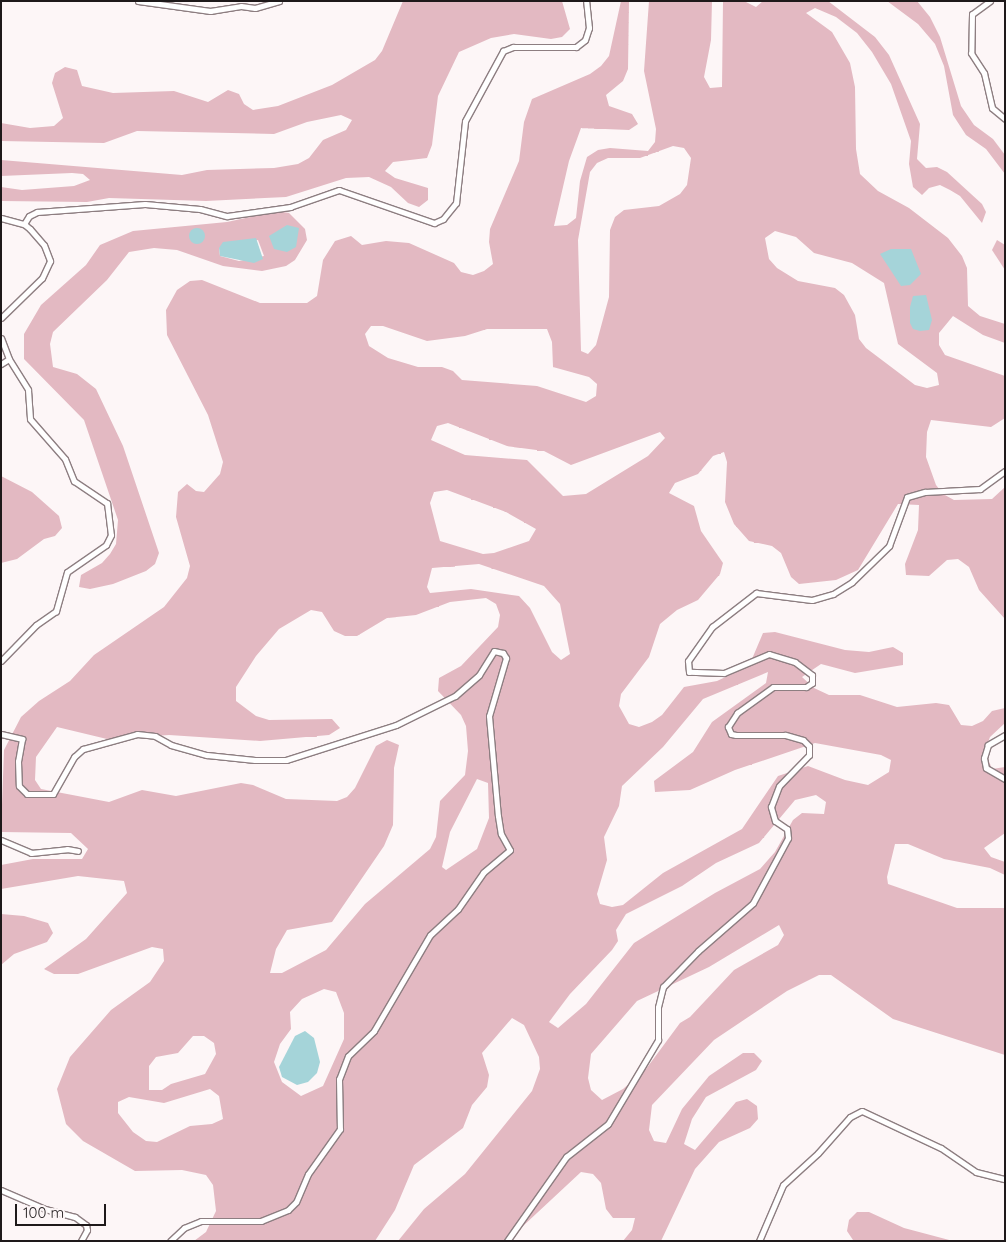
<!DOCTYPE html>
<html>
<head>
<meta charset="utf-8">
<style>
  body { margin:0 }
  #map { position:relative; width:1006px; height:1242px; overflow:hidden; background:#fdf6f7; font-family:Quicksand,sans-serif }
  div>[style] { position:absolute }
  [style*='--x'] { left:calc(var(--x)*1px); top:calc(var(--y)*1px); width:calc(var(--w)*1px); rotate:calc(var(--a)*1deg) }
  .forest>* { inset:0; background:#e3b9c2 }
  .water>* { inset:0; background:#a5d4d9 }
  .round { border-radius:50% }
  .roads { filter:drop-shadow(1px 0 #8d7e81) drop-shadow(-1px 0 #8d7e81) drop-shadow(0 1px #8d7e81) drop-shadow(0 -1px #8d7e81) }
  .street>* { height:5px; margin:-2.5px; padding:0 2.5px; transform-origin:2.5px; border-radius:2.5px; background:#fff }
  span { translate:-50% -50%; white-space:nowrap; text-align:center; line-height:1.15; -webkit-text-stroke:5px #fdf6f7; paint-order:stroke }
  .frame { position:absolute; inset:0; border:2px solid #1e191a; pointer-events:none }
  .scale { position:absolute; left:15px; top:1204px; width:91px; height:22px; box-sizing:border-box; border:2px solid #1e191a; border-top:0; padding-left:6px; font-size:15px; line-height:18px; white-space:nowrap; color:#1e191a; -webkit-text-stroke:4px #fdf6f7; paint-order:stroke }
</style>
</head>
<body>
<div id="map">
  <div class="forest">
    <i style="clip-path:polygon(403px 1px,562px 1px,570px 29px,562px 37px,551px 39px,514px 34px,491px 38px,459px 52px,438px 96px,432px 145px,427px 158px,393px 162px,385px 171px,395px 178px,428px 188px,428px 200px,419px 207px,408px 203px,391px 187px,369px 177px,346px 178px,286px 197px,206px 201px,109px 198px,87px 202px,1px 201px,1px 187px,22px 190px,74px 186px,90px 180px,83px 174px,72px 173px,1px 176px,1px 160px,182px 175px,207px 170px,274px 168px,298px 164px,309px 158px,323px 140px,346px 130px,352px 120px,341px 115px,307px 122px,274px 134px,137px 131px,104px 143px,1px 141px,1px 123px,30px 128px,54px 126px,63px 118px,52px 83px,55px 73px,65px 67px,77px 70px,82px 86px,113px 93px,174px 91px,208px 102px,228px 90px,239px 94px,244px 104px,253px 110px,278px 106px,332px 85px,375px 60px,382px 51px)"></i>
    <i style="clip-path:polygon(evenodd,621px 1px,629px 1px,628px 69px,623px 81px,606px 95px,609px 106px,632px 114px,638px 124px,629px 130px,581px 128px,569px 161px,554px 226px,567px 225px,576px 218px,580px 181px,587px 157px,598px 150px,610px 148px,648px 151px,655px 142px,656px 129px,644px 71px,649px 1px,712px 1px,711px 40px,704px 77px,710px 88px,722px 87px,723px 1px,744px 1px,756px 7px,763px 1px,828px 1px,875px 37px,889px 55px,920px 124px,917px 159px,926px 168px,937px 167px,947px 172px,982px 204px,986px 212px,982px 223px,960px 196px,950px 190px,940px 185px,929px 188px,922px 195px,913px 187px,909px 164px,911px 141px,891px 84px,872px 52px,857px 33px,836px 17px,815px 8px,806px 13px,832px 32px,850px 63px,855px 87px,856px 149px,860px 174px,878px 191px,909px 208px,948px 238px,962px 256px,967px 268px,968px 306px,980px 316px,1005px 324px,1005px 343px,983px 335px,953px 316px,939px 333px,939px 345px,945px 355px,1005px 376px,1005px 418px,991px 427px,931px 420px,927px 432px,926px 457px,936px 485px,943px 494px,954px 500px,992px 499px,1005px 487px,1005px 619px,979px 590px,969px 567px,958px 559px,947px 560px,929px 576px,906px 575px,905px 564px,918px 530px,919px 505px,898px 504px,858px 570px,836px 580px,799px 584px,791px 577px,781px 553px,772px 546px,749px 541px,734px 524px,725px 502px,727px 462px,724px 452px,713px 456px,698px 474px,675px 483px,669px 493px,694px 506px,701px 531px,723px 563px,720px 574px,698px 600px,677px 610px,660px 624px,649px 657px,621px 694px,619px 706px,629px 724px,639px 727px,652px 722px,662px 715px,684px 687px,717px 681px,749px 666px,763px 633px,775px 632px,845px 650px,869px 652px,893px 647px,903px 653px,903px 665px,855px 673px,821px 664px,802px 677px,814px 688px,829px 695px,860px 695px,897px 707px,936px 703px,949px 705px,961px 725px,972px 726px,983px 721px,992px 711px,1005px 708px,1005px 723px,990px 737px,985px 751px,992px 769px,1005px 767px,1005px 833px,984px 848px,991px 857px,1005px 862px,1005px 875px,990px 868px,944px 859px,908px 844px,895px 844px,887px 877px,888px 884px,957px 908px,1005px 908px,1005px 1055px,893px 1019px,831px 975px,819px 975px,787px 991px,714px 1040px,652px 1105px,649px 1130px,654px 1141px,666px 1143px,682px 1109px,709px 1076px,743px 1053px,754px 1053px,762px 1061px,756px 1070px,706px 1097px,692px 1119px,684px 1144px,695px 1150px,736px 1102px,747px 1099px,757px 1106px,758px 1119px,750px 1128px,719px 1142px,695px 1169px,661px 1241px,623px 1241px,632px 1230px,635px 1218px,613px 1218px,606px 1209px,601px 1183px,593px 1174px,581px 1172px,507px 1241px,398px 1241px,424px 1209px,465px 1174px,532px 1091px,540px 1069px,539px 1057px,524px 1025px,512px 1018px,482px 1053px,489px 1075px,487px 1087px,472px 1105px,463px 1128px,414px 1165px,395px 1210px,375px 1241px,194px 1241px,206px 1232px,216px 1211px,213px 1185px,206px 1175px,182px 1170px,135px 1171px,83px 1141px,66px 1124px,57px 1089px,70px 1057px,111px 1010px,150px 982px,164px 961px,163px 949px,152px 947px,78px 974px,54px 974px,44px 969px,86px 939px,127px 893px,124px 881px,78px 876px,1px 889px,1px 865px,33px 859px,82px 859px,88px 849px,71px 833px,1px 832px,4px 750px,21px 717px,39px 701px,70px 681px,94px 655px,164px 607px,187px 578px,190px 566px,176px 517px,178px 492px,187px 484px,196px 491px,204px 492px,220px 474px,223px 462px,208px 415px,167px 335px,166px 310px,177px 290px,190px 281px,202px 280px,260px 303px,307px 303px,317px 296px,323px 260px,335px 241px,351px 236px,362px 245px,386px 241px,409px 243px,454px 263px,461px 272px,473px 275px,484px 271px,493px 264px,489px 242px,490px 229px,519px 161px,524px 122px,532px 99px,590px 74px,601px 66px,609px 56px,621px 1px,673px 146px,684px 148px,691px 158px,687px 185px,680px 194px,659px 206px,624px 210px,615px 217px,610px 230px,609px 297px,596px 345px,588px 354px,581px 351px,578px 240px,590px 172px,597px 163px,608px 158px,640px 158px,673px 146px,621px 1px,775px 231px,796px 237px,814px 253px,852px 263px,884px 283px,898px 344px,937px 373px,939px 385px,927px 388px,915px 385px,866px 348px,859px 339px,855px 315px,844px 295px,835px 288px,798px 281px,777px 268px,769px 259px,765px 238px,775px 231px,621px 1px,371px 326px,383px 326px,427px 341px,465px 336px,487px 329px,547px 329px,552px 342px,553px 367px,589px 377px,597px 384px,596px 396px,586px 402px,537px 386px,462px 380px,453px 371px,442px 367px,418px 367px,388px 358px,369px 346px,365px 334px,371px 326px,621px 1px,448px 423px,507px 446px,544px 451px,571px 465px,660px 432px,665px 438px,648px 456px,586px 494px,563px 496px,527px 460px,465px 455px,431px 440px,437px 426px,448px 423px,621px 1px,447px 490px,506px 512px,536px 529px,529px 541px,494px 553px,483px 554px,440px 541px,430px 503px,434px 492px,447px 490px,621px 1px,479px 564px,544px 586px,560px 604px,570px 654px,561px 660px,552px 652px,530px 608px,519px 596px,471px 589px,430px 593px,427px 587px,432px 568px,479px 564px,621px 1px,486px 598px,496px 604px,500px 615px,498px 627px,461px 666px,439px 678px,438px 691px,461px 715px,466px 726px,468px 751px,465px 775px,440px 801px,436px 837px,430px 849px,365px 904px,326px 950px,282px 973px,270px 973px,276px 949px,287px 930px,332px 922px,384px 846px,393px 825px,394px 768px,399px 745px,387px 740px,376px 746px,355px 788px,347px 797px,337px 801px,286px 799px,253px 785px,241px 783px,176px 796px,142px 790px,109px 802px,41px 789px,35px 780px,36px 757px,57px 727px,107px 739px,169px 735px,260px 741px,329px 735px,340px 728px,332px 719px,269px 720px,256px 716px,236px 701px,236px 687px,256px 656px,279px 629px,311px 610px,322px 612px,334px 631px,345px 636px,357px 636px,387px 618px,416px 615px,450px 602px,486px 598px,621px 1px,768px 672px,766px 683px,712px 722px,693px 752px,654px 781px,655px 792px,690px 790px,735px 770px,815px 743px,881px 755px,891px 760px,889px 772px,868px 785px,845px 780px,808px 766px,778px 776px,742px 829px,663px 873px,623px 905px,612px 907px,600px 904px,597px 894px,607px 860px,604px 837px,619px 806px,622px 786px,663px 747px,703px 699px,768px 672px,621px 1px,477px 779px,488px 783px,489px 818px,477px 849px,446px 870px,442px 867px,450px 832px,477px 779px,621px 1px,816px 795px,826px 802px,824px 814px,802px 813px,793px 820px,775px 852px,760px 869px,715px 893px,634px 943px,586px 1004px,558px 1028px,549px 1022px,570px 994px,612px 950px,618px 941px,616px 930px,626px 914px,682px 886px,716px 863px,759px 843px,795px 800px,816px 795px,621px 1px,779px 925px,784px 935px,778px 945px,734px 970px,690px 1017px,680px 1023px,646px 1069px,623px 1089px,602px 1100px,591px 1090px,588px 1078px,591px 1054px,637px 1001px,709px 967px,779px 925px,621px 1px,324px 989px,336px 992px,344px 1013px,344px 1039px,323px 1086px,301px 1096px,282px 1082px,274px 1062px,280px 1044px,291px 1029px,290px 1012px,302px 999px,324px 989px,621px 1px,193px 1036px,204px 1036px,214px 1043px,216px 1054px,205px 1074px,171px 1084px,162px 1090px,149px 1090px,149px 1066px,156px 1057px,178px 1053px,193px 1036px,621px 1px,210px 1089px,219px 1096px,223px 1119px,212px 1124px,190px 1126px,157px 1142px,146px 1141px,133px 1132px,118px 1113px,118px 1102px,129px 1097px,164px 1103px,210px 1089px)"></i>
    <i style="clip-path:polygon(887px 1px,917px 1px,930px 17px,940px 37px,961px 106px,974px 125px,993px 139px,1005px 155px,1005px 174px,986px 149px,966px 135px,953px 115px,944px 66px,935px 44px,918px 24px)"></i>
    <i style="clip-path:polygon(evenodd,278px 211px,289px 213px,305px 229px,307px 240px,295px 260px,286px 266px,262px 271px,223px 266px,177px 250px,154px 248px,129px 252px,107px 280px,53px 332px,50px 344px,53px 367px,77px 374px,96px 389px,123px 446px,159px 553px,155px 564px,146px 571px,113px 584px,90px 589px,79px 587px,81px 575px,102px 563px,110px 554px,116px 544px,118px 520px,84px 420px,24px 359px,24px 334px,41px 305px,86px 265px,100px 245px,133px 231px,227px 222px,278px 211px,258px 240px,264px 256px,239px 261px,220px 256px,219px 248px,258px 240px)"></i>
    <i style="clip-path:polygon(997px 240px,1005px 245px,1005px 270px,992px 250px)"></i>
    <i style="clip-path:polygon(1px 476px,32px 492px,59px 516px,62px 528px,55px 536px,44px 539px,17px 559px,1px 563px)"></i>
    <i style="clip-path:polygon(1px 914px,24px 916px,48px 923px,53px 933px,47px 942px,14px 954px,1px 965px)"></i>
    <i style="clip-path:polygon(857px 1212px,869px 1212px,904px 1228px,953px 1241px,853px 1240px,847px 1231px,849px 1220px)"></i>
  </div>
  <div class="water">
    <i style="clip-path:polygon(287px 225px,299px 228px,296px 247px,287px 252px,274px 249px,269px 236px)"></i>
    <i class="round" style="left:189px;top:228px;width:16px;height:16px"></i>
    <i style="clip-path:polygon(256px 238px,263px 259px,254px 263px,220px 256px,219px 248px,223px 242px)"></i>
    <i style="clip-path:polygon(911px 249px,921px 274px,910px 285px,901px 286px,880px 254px,891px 249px)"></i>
    <i style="clip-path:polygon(926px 295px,932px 320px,929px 330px,920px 331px,913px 329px,910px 323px,910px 307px,913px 296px)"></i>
    <i style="clip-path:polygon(305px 1031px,314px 1038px,320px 1062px,317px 1073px,308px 1082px,297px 1085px,282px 1077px,279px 1067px,295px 1036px)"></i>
  </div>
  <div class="roads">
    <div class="street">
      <i style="--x:138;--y:1;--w:73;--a:7.9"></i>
      <i style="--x:210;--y:11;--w:31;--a:-9"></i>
      <i style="--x:241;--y:6;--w:14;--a:8"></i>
      <i style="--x:255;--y:8;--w:25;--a:-16"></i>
      <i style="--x:990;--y:1;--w:22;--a:144"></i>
      <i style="--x:972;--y:14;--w:39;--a:91"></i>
      <i style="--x:971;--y:53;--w:24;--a:57"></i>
      <i style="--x:984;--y:73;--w:36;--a:77"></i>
      <i style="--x:992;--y:108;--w:17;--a:40"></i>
      <i style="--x:1;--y:218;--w:24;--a:15"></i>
      <i style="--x:24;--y:224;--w:8;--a:40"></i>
      <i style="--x:30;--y:229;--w:21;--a:49"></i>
      <i style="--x:44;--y:245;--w:17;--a:69"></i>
      <i style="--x:50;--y:261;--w:19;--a:115"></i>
      <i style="--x:42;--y:278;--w:57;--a:135.7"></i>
      <i style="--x:24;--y:224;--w:9;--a:-58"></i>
      <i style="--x:29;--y:216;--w:9;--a:-27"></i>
      <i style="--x:37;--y:212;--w:108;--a:-4.2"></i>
      <i style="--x:145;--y:204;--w:55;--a:5.2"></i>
      <i style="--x:200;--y:209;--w:28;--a:15"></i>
      <i style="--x:227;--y:216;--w:64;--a:-8.1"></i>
      <i style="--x:290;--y:207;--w:52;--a:-19.1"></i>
      <i style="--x:339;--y:190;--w:101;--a:19.2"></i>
      <i style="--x:434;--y:223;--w:10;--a:-24"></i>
      <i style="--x:443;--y:219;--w:21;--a:-51"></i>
      <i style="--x:456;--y:203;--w:82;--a:-83.7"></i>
      <i style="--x:465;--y:121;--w:80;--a:-61.5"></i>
      <i style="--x:503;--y:51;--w:11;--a:-22"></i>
      <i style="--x:513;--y:47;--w:63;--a:0"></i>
      <i style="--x:576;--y:47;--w:11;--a:-38"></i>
      <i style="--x:585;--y:40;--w:13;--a:-72"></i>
      <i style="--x:589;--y:28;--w:27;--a:-96"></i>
      <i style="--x:1;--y:338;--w:22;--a:69"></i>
      <i style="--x:9;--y:359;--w:36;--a:58"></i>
      <i style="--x:28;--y:390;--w:29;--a:86"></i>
      <i style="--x:30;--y:419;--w:53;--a:48.8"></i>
      <i style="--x:65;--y:459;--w:24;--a:68"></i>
      <i style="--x:74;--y:481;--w:40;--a:34"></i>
      <i style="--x:107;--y:503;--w:32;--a:83"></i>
      <i style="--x:111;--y:535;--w:11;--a:117"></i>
      <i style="--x:106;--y:545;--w:47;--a:145.3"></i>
      <i style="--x:67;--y:572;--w:41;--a:105.8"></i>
      <i style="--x:56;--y:611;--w:24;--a:145"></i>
      <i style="--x:36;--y:625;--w:50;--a:134.2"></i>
      <i style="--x:1;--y:364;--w:9;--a:-32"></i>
      <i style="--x:1;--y:734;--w:22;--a:13"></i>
      <i style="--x:22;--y:739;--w:22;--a:100"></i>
      <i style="--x:18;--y:761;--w:25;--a:88"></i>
      <i style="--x:19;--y:786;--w:11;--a:45"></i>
      <i style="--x:27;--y:794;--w:26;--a:0"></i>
      <i style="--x:53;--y:794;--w:43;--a:-60.4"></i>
      <i style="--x:74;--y:757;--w:12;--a:-42"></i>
      <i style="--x:83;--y:749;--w:56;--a:-15.5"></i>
      <i style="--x:137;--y:734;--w:18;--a:6"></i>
      <i style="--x:155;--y:736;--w:18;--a:29"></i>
      <i style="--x:171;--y:745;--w:37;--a:16"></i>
      <i style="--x:207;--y:755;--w:48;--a:5.9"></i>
      <i style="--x:255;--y:760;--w:31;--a:0"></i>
      <i style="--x:286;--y:760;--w:115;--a:-17.7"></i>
      <i style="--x:396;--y:725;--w:66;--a:-26.2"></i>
      <i style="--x:455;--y:696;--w:32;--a:-41"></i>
      <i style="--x:479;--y:675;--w:28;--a:-58"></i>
      <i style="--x:494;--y:651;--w:9;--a:13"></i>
      <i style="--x:503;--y:653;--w:6;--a:59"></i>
      <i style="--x:506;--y:658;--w:60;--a:106.3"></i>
      <i style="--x:489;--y:716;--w:100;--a:84.9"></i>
      <i style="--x:498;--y:816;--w:18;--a:81"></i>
      <i style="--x:501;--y:834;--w:18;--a:61"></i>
      <i style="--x:510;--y:850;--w:35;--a:140"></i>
      <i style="--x:483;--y:873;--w:44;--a:124.8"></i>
      <i style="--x:458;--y:909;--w:38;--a:137"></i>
      <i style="--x:430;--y:935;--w:111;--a:120.3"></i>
      <i style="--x:374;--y:1031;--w:36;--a:136"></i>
      <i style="--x:348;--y:1056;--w:25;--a:111"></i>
      <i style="--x:339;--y:1079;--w:50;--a:88.9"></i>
      <i style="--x:340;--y:1129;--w:55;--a:125.4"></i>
      <i style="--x:308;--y:1174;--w:30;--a:113"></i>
      <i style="--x:296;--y:1202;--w:11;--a:135"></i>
      <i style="--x:288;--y:1210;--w:29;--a:158"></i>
      <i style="--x:261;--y:1221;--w:60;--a:180"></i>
      <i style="--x:201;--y:1221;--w:18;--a:158"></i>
      <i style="--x:184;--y:1228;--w:19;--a:137"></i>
      <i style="--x:1005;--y:735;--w:20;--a:150"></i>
      <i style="--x:988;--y:745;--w:14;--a:107"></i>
      <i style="--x:984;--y:758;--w:10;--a:79"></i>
      <i style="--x:986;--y:768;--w:22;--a:30"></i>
      <i style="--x:1;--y:840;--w:33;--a:23"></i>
      <i style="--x:31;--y:853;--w:36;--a:-6"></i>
      <i style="--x:67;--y:849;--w:11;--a:10"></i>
      <i style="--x:1;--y:1190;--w:48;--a:23.4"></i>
      <i style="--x:45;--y:1209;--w:31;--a:15"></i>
      <i style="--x:75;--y:1217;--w:14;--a:36"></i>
      <i style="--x:86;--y:1225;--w:5;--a:79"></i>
      <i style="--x:87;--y:1230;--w:13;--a:119"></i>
      <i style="--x:507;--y:1241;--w:103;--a:-54.9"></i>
      <i style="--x:566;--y:1157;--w:53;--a:-38.2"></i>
      <i style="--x:608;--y:1124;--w:98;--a:-59.2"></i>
      <i style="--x:658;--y:1040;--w:33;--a:-90"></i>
      <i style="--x:658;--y:1007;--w:21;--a:-76"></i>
      <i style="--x:663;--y:987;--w:50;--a:-45.8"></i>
      <i style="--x:698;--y:951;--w:73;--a:-41.1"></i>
      <i style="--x:753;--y:903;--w:74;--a:-61.7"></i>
      <i style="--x:788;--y:838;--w:9;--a:-96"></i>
      <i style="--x:787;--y:829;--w:14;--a:-146"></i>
      <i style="--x:775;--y:821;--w:15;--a:-106"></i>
      <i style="--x:771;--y:807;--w:22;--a:-69"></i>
      <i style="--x:779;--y:786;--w:43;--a:-45.9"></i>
      <i style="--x:809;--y:755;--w:9;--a:-90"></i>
      <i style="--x:809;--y:746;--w:8;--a:-135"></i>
      <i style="--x:803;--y:740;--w:19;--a:-164"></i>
      <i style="--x:785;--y:735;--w:49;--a:180"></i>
      <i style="--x:736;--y:735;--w:5;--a:-169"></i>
      <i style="--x:731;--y:734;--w:8;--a:-113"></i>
      <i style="--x:728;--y:727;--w:17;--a:-57"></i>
      <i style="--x:737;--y:713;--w:44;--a:-35.8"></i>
      <i style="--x:773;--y:687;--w:33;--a:0"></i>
      <i style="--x:806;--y:687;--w:7;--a:-34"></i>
      <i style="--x:812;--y:683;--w:8;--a:-90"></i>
      <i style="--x:812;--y:675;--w:21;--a:-143"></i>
      <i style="--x:795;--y:662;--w:27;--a:-163"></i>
      <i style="--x:769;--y:654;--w:49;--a:157.1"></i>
      <i style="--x:724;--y:673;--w:35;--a:-178"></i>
      <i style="--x:689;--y:672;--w:11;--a:-95"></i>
      <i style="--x:688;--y:661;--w:42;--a:-54.8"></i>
      <i style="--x:712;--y:627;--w:56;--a:-37.7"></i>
      <i style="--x:756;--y:593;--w:56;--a:7.1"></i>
      <i style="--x:812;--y:600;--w:22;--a:-16"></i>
      <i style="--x:833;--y:594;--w:22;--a:-32"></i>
      <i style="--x:852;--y:582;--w:52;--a:-44.2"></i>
      <i style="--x:889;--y:546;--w:52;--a:-69.8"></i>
      <i style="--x:907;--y:497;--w:19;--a:-16"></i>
      <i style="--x:925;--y:492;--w:55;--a:-3.1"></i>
      <i style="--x:980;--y:489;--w:31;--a:-36"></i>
      <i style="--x:759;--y:1241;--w:61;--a:-66.8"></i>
      <i style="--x:783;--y:1185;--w:47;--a:-42.4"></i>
      <i style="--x:818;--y:1153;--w:48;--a:-48.4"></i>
      <i style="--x:850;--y:1117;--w:13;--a:-27"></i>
      <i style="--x:862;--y:1111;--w:87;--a:25.1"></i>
      <i style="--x:941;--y:1148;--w:42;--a:34.4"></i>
      <i style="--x:976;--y:1172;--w:30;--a:14"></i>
    </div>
  </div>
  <div class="frame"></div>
  <div class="scale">100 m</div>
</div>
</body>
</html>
